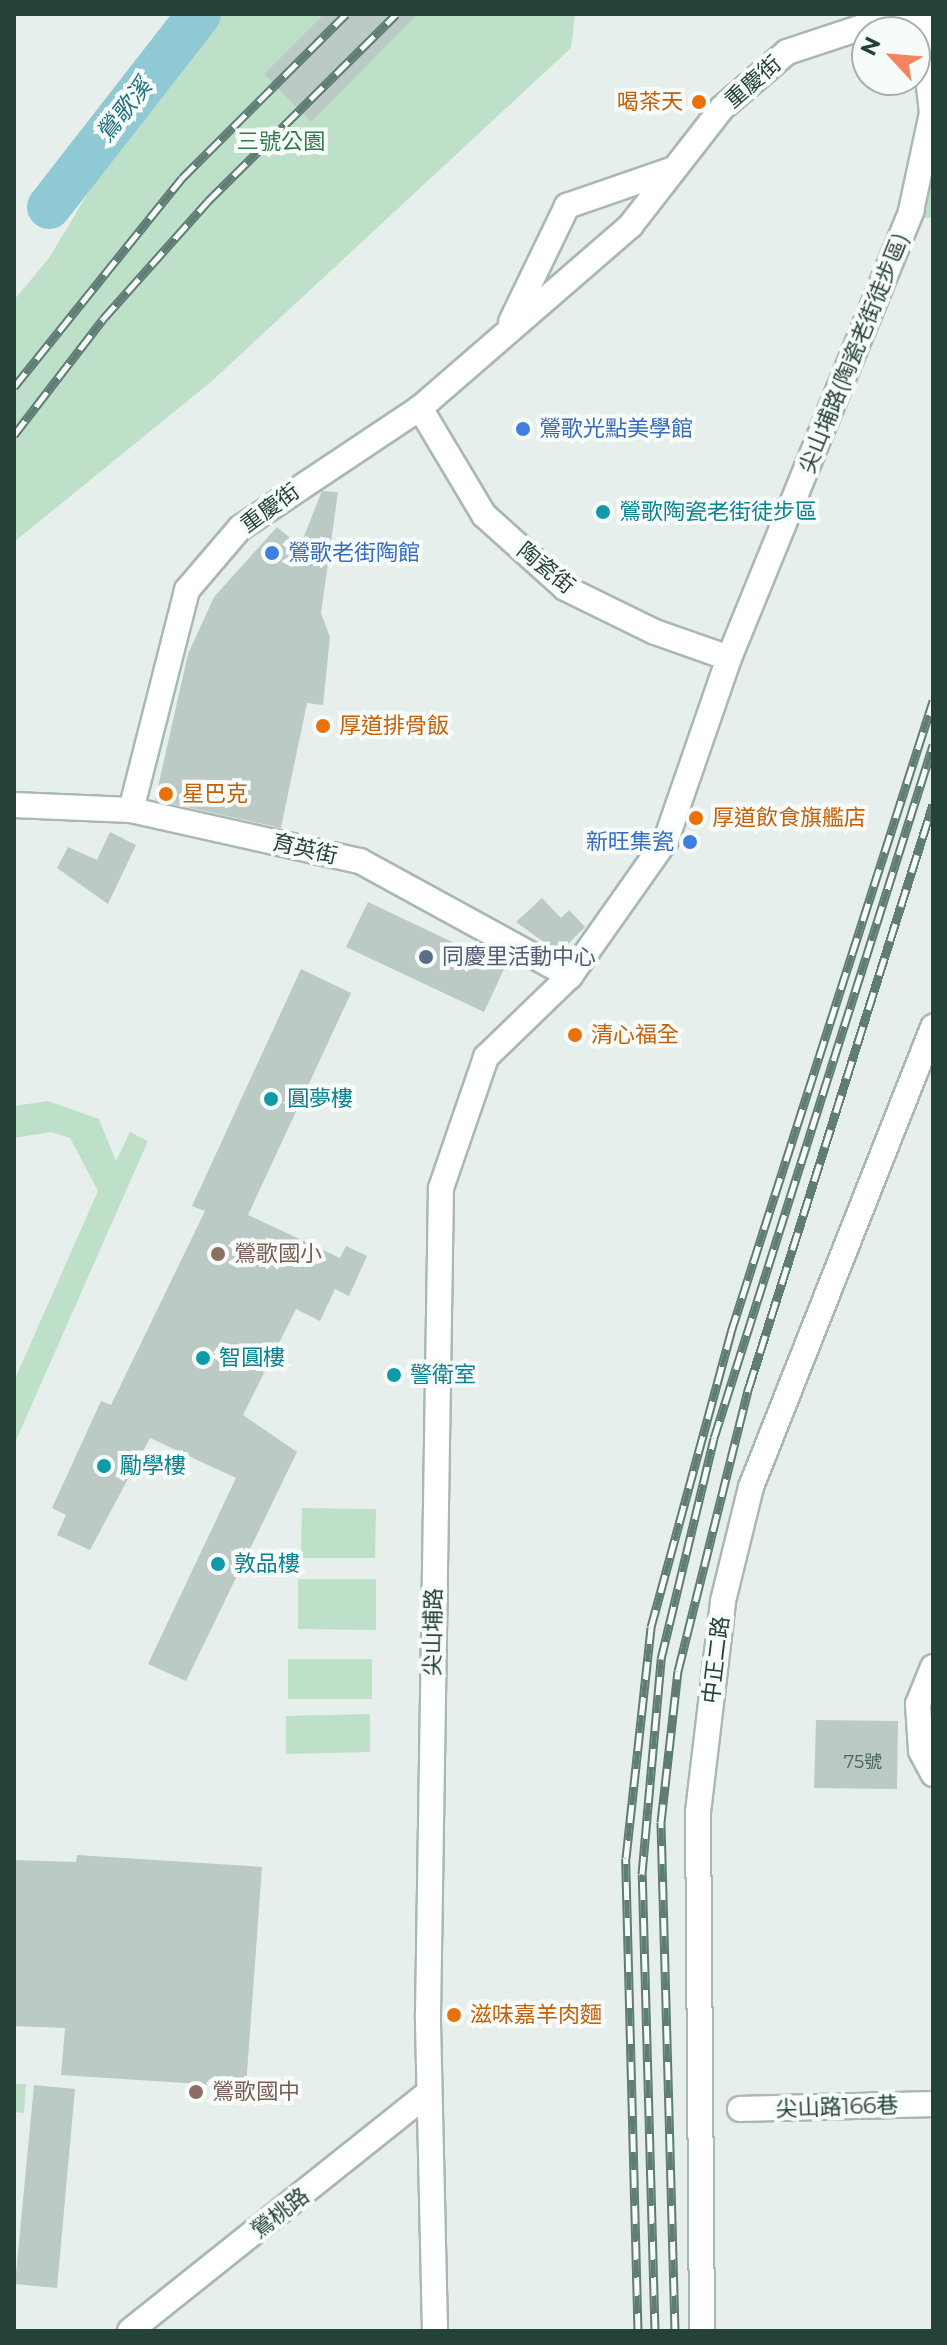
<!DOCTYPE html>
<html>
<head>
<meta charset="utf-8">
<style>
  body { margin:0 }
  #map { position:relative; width:947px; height:2345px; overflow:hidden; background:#e6efeb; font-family:Montserrat,"Noto Sans TC",sans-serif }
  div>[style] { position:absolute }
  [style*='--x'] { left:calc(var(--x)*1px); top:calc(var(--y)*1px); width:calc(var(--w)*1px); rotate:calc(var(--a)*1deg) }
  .green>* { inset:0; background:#bfe0c8 }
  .river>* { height:44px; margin:-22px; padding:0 22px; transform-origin:22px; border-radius:22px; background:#8ec9d4 }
  .building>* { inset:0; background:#bbcac4 }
  .roads { filter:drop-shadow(2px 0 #a8b8b2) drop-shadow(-2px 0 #a8b8b2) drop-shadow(0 2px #a8b8b2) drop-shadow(0 -2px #a8b8b2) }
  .street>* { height:24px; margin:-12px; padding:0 12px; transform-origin:12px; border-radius:12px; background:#fff }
  .secondary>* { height:24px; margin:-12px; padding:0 12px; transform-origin:12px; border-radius:12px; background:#fff }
  .rail>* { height:9px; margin-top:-4.5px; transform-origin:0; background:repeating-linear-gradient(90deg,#f7fbf9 0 18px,#5f7d75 0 36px); box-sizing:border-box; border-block:2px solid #5f7d75 }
  .dots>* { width:22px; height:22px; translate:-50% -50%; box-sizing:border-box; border:4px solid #f7fbf9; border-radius:50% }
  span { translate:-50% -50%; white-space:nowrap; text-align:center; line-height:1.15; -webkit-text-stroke:8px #f7fbf9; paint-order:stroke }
  .number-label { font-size:18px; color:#4a645c }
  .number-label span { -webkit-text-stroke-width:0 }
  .street-label { font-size:22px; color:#24423a }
  .food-label { font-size:22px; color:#c56008 }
  .right { translate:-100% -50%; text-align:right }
  .left { translate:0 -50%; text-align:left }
  .park-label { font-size:22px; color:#2d7a4b }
  .shop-label { font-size:22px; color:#366cbe }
  .culture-label { font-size:22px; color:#0d838f }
  .service-label { font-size:22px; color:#4e5e75 }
  .education-label { font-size:22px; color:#785e54 }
  .water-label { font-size:24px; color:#1c6f80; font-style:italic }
  .frame { position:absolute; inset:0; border:16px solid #24423a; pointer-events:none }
  .north { position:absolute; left:851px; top:16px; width:80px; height:80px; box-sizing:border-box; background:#f7fbf9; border:2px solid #a3b1ad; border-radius:50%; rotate:296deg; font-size:22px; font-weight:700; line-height:32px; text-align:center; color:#24423a }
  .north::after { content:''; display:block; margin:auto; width:28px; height:36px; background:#f4845f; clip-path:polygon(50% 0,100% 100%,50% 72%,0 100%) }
</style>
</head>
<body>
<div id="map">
  <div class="green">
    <i style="clip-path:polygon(217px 14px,575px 14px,571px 48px,212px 381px,14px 542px,14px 300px,49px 258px,115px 148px)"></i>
    <i style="clip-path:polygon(933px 167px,933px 218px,921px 218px)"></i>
    <i style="clip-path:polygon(48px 1101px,99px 1119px,116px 1161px,130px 1132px,148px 1141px,14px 1445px,14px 1381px,98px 1191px,70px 1138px,51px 1132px,14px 1138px,14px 1106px)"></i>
    <i style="clip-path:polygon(302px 1508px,376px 1509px,375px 1558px,301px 1558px)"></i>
    <i style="clip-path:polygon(298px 1579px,376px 1579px,376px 1630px,298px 1629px)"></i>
    <i style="clip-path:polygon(288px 1659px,372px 1659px,372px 1699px,288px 1699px)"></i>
    <i style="clip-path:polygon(370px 1714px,370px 1752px,286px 1754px,286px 1716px)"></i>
    <i style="clip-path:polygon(14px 2084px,26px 2084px,24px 2113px,14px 2112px)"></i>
  </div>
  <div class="river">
    <i style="--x:49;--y:207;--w:244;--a:-52.1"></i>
  </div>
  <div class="building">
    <i style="clip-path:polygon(324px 14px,418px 14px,311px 122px,264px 74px)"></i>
    <i style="clip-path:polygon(322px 491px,338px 492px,321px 613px,330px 637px,323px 705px,307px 703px,281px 828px,155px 800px,188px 654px,214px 597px,277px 527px,300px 546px)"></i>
    <i style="clip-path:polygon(110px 832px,136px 845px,108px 904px,57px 868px,68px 847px,97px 860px)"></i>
    <i style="clip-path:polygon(542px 898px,561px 918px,569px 910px,585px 927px,559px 953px,516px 922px)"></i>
    <i style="clip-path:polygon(368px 902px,505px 967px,484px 1012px,346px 947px)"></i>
    <i style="clip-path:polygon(301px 969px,351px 993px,248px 1215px,340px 1258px,346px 1246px,367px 1256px,349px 1296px,335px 1289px,320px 1321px,296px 1309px,243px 1415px,297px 1452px,186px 1681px,148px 1664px,236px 1478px,150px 1438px,90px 1550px,57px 1535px,66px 1515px,52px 1508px,101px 1401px,111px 1405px,205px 1211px,192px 1206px)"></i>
    <i style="clip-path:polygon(816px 1720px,898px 1721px,897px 1789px,814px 1788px)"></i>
    <i style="clip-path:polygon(77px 1855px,262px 1867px,246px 2087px,61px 2075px,65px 2028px,14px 2026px,14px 1860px,76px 1862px)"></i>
    <i style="clip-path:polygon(34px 2085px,75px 2089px,57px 2288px,15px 2284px)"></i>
  </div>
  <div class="roads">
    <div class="street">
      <i style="--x:511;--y:322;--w:129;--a:-64.2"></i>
      <i style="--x:567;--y:206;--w:113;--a:-19.1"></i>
      <i style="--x:420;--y:408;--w:125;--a:59.1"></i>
      <i style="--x:484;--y:515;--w:109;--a:42"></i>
      <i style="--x:565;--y:588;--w:100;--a:26.1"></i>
      <i style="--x:655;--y:632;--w:78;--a:19.4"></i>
      <i style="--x:14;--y:805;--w:117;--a:2.4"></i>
      <i style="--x:131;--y:810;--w:235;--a:12.6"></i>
      <i style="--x:360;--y:861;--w:239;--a:28.7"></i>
      <i style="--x:131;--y:810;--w:227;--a:-75.7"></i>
      <i style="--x:187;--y:590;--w:82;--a:-49.5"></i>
      <i style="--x:240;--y:528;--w:216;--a:-33.7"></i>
      <i style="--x:420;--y:408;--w:279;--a:-40.9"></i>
      <i style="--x:631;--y:225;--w:148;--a:-52.1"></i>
      <i style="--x:722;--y:108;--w:86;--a:-40.7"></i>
      <i style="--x:787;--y:52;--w:121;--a:-18.3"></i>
      <i style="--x:933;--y:1667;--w:40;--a:112"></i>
      <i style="--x:918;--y:1704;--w:47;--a:86.3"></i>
      <i style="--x:921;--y:1751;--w:26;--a:62"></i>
      <i style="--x:740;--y:2109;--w:193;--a:-1.5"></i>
    </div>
    <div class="secondary">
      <i style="--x:130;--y:2331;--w:381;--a:-38.6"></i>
      <i style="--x:435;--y:2331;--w:316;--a:-91.3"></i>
      <i style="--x:428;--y:2015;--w:827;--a:-89.1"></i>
      <i style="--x:441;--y:1188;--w:139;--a:-71"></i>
      <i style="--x:486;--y:1057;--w:117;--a:-44"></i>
      <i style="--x:570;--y:976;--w:166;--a:-54.8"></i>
      <i style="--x:666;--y:840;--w:193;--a:-70.9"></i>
      <i style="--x:729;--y:658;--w:483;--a:-67.8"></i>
      <i style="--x:911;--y:211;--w:100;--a:-77.9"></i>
      <i style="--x:932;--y:113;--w:100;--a:-96.3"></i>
      <i style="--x:702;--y:2331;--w:519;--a:-90.44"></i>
      <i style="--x:698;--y:1812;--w:212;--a:-83.2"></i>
      <i style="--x:723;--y:1601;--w:117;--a:-76.2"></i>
      <i style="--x:751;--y:1487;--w:495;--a:-68.4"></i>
    </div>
  </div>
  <div class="rail">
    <i style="--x:14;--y:387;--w:268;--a:-51.2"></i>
    <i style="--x:182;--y:178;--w:232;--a:-45"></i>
    <i style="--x:14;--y:435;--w:146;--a:-52.5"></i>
    <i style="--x:103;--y:319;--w:158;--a:-48.3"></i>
    <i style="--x:208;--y:201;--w:265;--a:-44.8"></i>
    <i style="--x:638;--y:2331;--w:473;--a:-91.5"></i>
    <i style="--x:626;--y:1858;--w:232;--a:-83.8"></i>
    <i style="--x:651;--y:1627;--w:306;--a:-74.8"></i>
    <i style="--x:731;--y:1332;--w:663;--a:-72.25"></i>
    <i style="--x:655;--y:2331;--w:457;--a:-91.6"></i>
    <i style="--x:642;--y:1874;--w:216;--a:-84.9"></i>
    <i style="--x:661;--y:1659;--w:227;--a:-76.5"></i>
    <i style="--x:714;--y:1438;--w:727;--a:-72.46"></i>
    <i style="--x:675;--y:2331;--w:509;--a:-91.58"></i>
    <i style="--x:661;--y:1822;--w:152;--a:-83.6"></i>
    <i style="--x:678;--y:1671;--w:293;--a:-76"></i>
    <i style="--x:749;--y:1387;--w:611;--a:-72.48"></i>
  </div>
  <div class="dots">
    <i style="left:699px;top:102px;background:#e8710a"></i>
    <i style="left:523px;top:429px;background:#3f7fe0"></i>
    <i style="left:603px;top:512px;background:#0f9aa8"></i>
    <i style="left:272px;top:553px;background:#3f7fe0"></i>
    <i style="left:323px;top:726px;background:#e8710a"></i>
    <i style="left:166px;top:794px;background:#e8710a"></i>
    <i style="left:696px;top:818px;background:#e8710a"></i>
    <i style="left:690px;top:842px;background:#3f7fe0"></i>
    <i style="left:426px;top:957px;background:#5c6f8a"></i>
    <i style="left:575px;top:1035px;background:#e8710a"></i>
    <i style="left:271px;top:1099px;background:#0f9aa8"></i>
    <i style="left:218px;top:1254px;background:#8d6e63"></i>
    <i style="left:203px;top:1358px;background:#0f9aa8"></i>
    <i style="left:394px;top:1375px;background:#0f9aa8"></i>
    <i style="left:104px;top:1466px;background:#0f9aa8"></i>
    <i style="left:218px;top:1564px;background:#0f9aa8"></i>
    <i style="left:454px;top:2015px;background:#e8710a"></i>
    <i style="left:196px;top:2092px;background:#8d6e63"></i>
  </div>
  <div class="number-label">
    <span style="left:863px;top:1762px">75號</span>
  </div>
  <div class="street-label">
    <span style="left:753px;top:82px;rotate:-41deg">重慶街</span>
    <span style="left:854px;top:353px;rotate:-68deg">尖山埔路(陶瓷老街徒步區)</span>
    <span style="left:270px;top:508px;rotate:-36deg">重慶街</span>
    <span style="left:546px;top:568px;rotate:39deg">陶瓷街</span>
    <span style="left:305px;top:849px;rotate:13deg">育英街</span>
    <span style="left:433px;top:1632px;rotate:-89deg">尖山埔路</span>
    <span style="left:716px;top:1660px;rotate:-83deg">中正二路</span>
    <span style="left:837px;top:2107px;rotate:-2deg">尖山路166巷</span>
    <span style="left:280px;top:2213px;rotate:-38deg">鶯桃路</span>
  </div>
  <div class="food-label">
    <span class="right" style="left:683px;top:102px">喝茶天</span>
    <span class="left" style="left:339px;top:726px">厚道排骨飯</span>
    <span class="left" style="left:182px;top:794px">星巴克</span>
    <span class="left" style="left:712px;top:818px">厚道飲食旗艦店</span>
    <span class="left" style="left:591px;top:1035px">清心福全</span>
    <span class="left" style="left:470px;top:2015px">滋味嘉羊肉麵</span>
  </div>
  <div class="park-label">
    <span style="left:281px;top:142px">三號公園</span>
  </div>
  <div class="shop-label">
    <span class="left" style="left:539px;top:429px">鶯歌光點美學館</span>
    <span class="left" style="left:288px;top:553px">鶯歌老街陶館</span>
    <span class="right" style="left:674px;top:842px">新旺集瓷</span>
  </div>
  <div class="culture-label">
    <span class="left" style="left:619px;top:512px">鶯歌陶瓷老街徒步區</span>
    <span class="left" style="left:287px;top:1099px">圓夢樓</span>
    <span class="left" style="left:219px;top:1358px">智圓樓</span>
    <span class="left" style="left:410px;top:1375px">警衛室</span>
    <span class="left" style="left:120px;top:1466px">勵學樓</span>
    <span class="left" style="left:234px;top:1564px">敦品樓</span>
  </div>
  <div class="service-label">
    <span class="left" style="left:442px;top:957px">同慶里活動中心</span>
  </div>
  <div class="education-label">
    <span class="left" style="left:234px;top:1254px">鶯歌國小</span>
    <span class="left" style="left:212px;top:2092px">鶯歌國中</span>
  </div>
  <div class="water-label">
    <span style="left:124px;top:110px;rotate:-52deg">鶯歌溪</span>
  </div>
  <div class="frame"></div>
  <div class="north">N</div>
</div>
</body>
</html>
